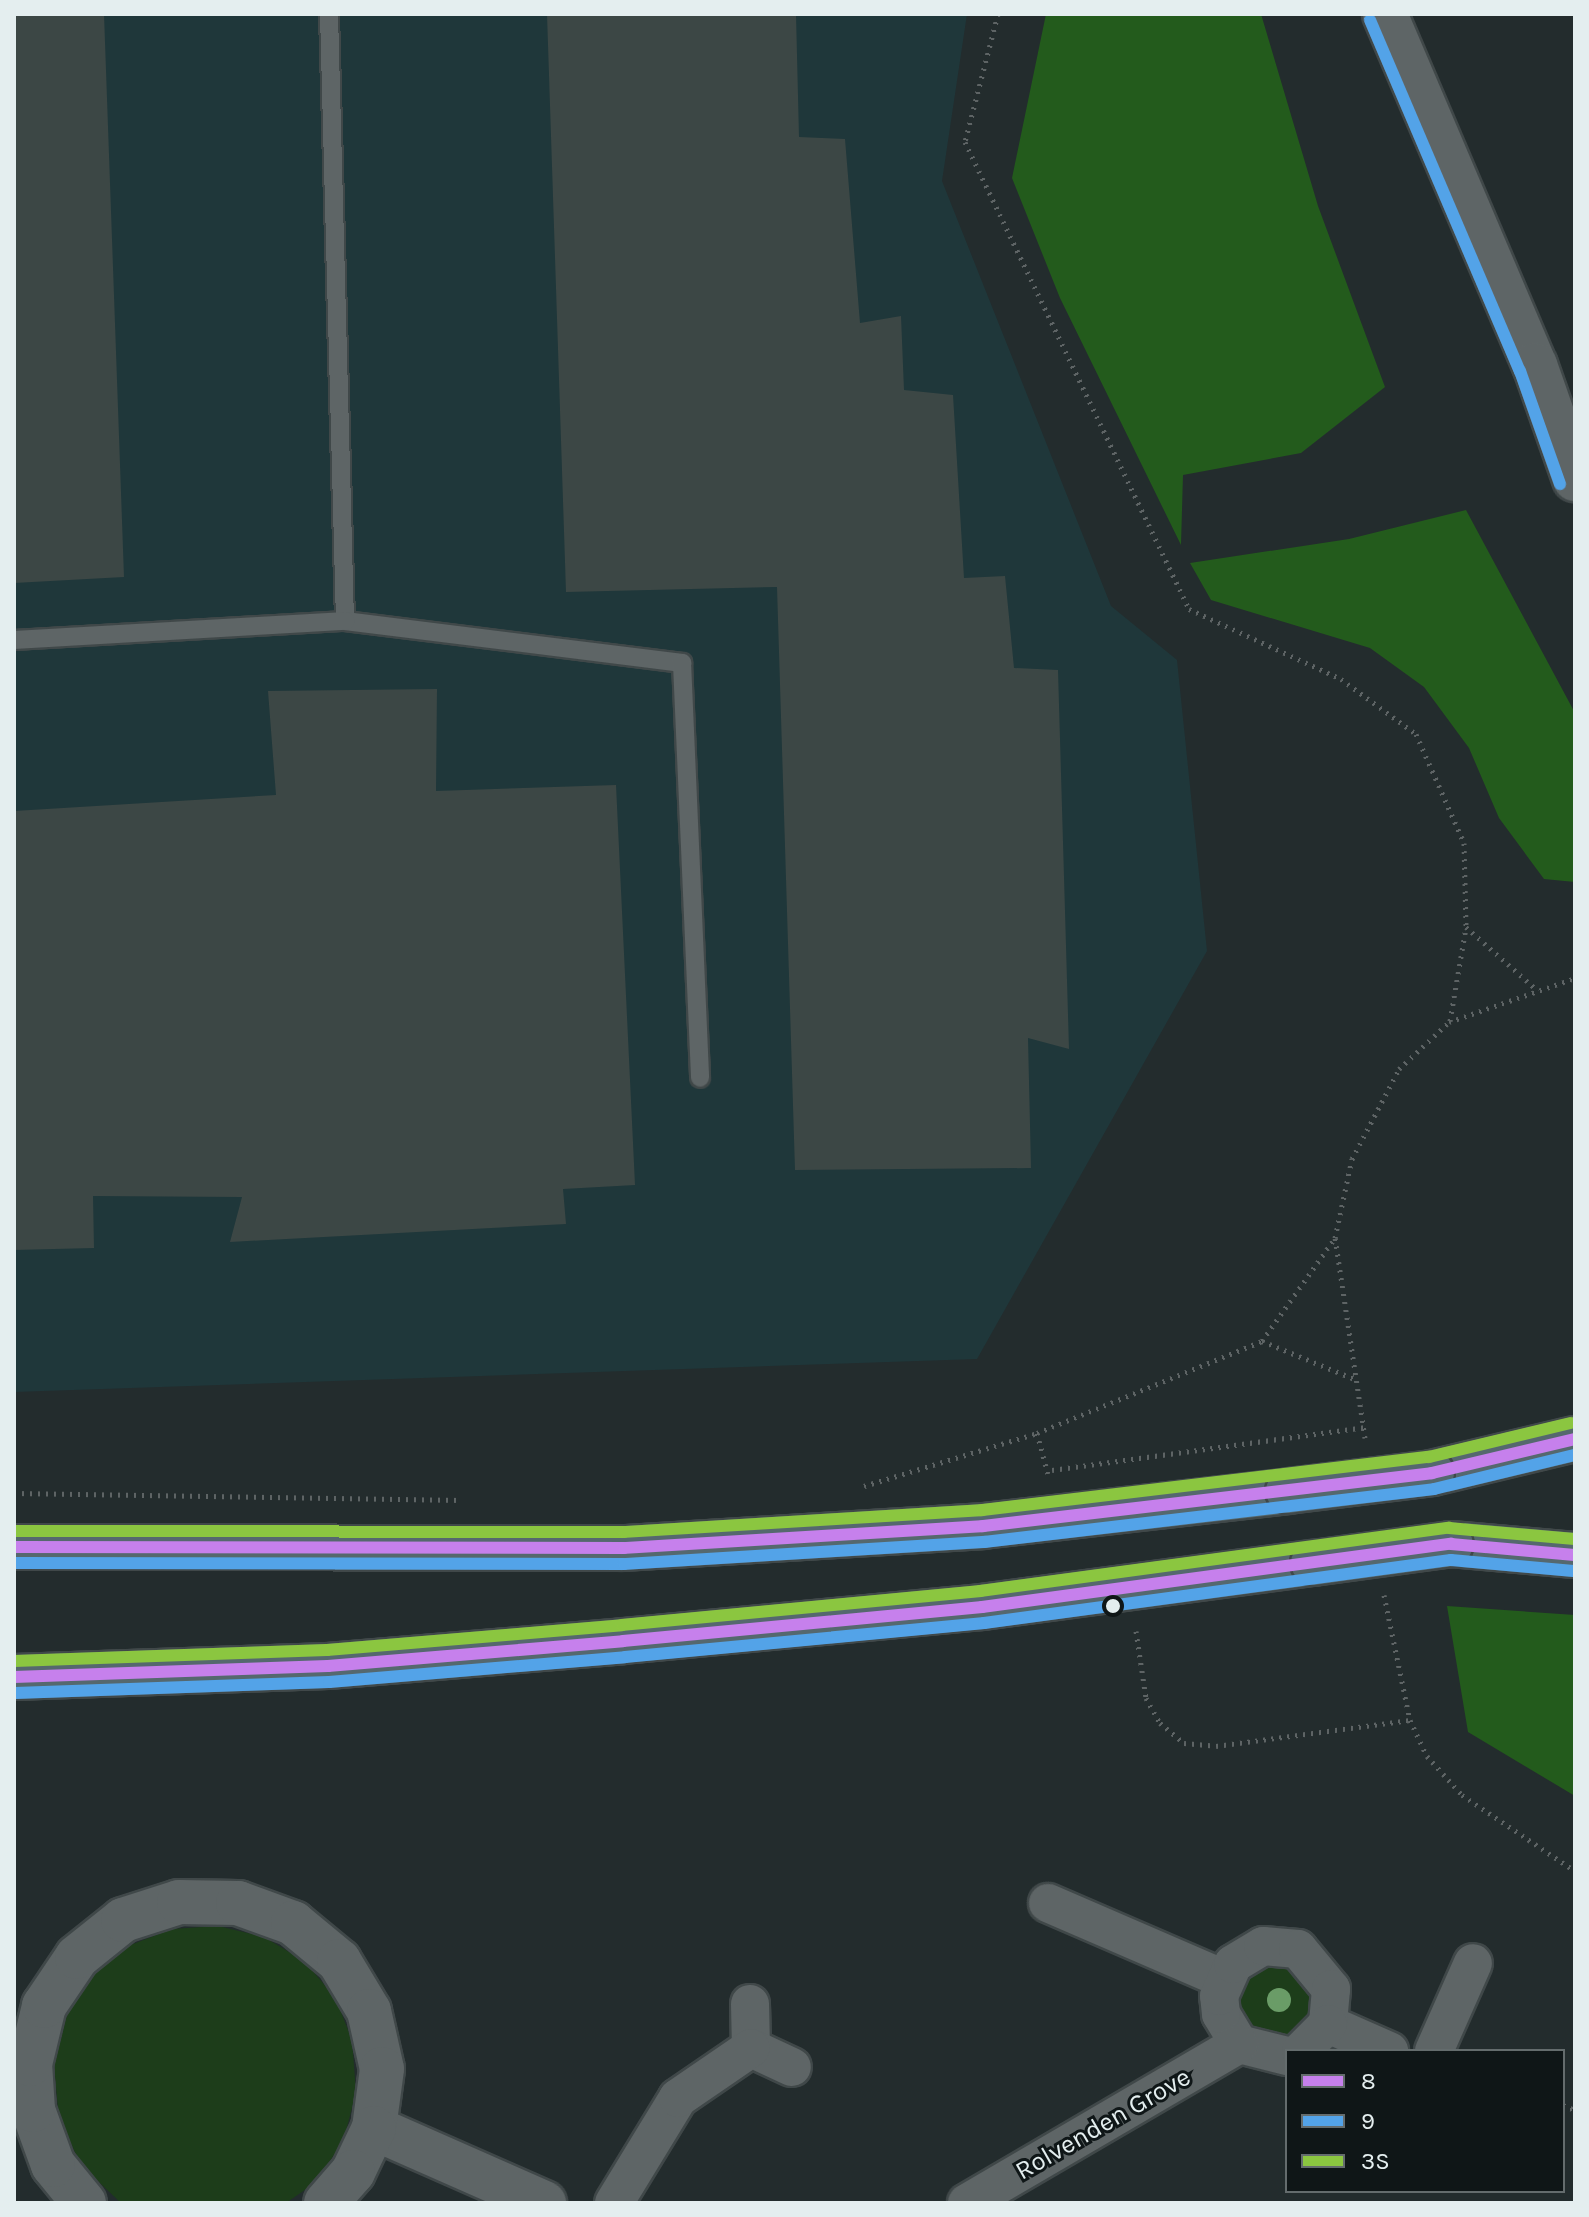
<!DOCTYPE html>
<html>
<head>
<meta charset="utf-8">
<style>
  body { margin:0 }
  #map { position:relative; width:1589px; height:2217px; overflow:hidden; background:#232c2d; font-family:Karla,sans-serif }
  div>[style] { position:absolute }
  [style*='--x'] { left:calc(var(--x)*1px); top:calc(var(--y)*1px); width:calc(var(--w)*1px); rotate:calc(var(--a)*1deg) }
  .built>* { inset:0; background:#1f373a }
  .green>* { inset:0; background:#1d3d1a }
  .round { border-radius:50% }
  .forest>* { inset:0; background:#235b1c }
  .building>* { inset:0; background:#3c4745 }
  .path>* { height:5px; margin-top:-2.5px; transform-origin:0; background:repeating-linear-gradient(90deg,#5e6465 0 2px,transparent 0 8px) }
  .roads { filter:drop-shadow(2px 0 #404849) drop-shadow(-2px 0 #404849) drop-shadow(0 2px #404849) drop-shadow(0 -2px #404849) }
  .lane>* { height:18px; margin:-9px; padding:0 9px; transform-origin:9px; border-radius:9px; background:#5e6566 }
  .street>* { height:38px; margin:-19px; padding:0 19px; transform-origin:19px; border-radius:19px; background:#5e6566 }
  .secondary>* { height:44px; margin:-22px; padding:0 22px; transform-origin:22px; border-radius:22px; background:#5e6566 }
  .highway>* { height:44px; margin:-22px; padding:0 22px; transform-origin:22px; border-radius:22px; background:#55686e }
  .bridges { filter:drop-shadow(2px 0 #404849) drop-shadow(-2px 0 #404849) drop-shadow(0 2px #404849) drop-shadow(0 -2px #404849) }
  .highway-bridge>* { height:44px; margin:-22px; padding:0 22px; transform-origin:22px; border-radius:22px; background:#55686e }
  .bus-1>* { height:12px; margin:-6px; padding:0 6px; transform-origin:6px; border-radius:6px; background:#c680ec }
  .bus-2>* { height:12px; margin:-6px; padding:0 6px; transform-origin:6px; border-radius:6px; background:#53a3e8 }
  .bus-3>* { height:12px; margin:-6px; padding:0 6px; transform-origin:6px; border-radius:6px; background:#8bc640 }
  .trees>* { width:24px; height:24px; margin:-12px; border-radius:50%; background:#6a9c67 }
  .dots>* { width:22px; height:22px; translate:-50% -50%; box-sizing:border-box; border:4px solid #0f1617; border-radius:50% }
  span { translate:-50% -50%; white-space:nowrap; text-align:center; line-height:1.15; -webkit-text-stroke:6px #0f1617; paint-order:stroke }
  .street-label { font-size:26px; color:#e4eeef }
  .frame { position:absolute; inset:0; border:16px solid #e4eeef; pointer-events:none }
  .legend { position:absolute; left:1285px; top:2049px; width:280px; height:144px; box-sizing:border-box; background:#0f1617; border:2px solid #646c6d; margin:0; padding:10px 14px; list-style:none; font-size:24px; color:#e4eeef }
  .legend li { display:flex; align-items:center; gap:16px; height:40px }
  .legend b { width:40px; border:2px solid #646c6d }
</style>
</head>
<body>
<div id="map">
  <div class="built">
    <i style="clip-path:polygon(14px 14px,967px 14px,942px 181px,1111px 606px,1177px 660px,1207px 951px,977px 1359px,14px 1392px)"></i>
  </div>
  <div class="green">
    <i style="clip-path:polygon(218px 1926px,264px 1937px,304px 1961px,335px 1997px,352px 2040px,356px 2092px,343px 2143px,312px 2185px,286px 2203px,121px 2203px,81px 2165px,59px 2118px,54px 2066px,67px 2015px,92px 1976px,128px 1946px,172px 1929px)"></i>
    <i class="round" style="left:1238px;top:1964px;width:74px;height:74px"></i>
  </div>
  <div class="forest">
    <i style="clip-path:polygon(1046px 14px,1261px 14px,1318px 206px,1385px 387px,1301px 453px,1183px 475px,1181px 545px,1060px 298px,1012px 178px)"></i>
    <i style="clip-path:polygon(1466px 510px,1575px 713px,1575px 882px,1544px 879px,1499px 818px,1469px 748px,1424px 687px,1370px 648px,1211px 600px,1190px 563px,1349px 539px)"></i>
    <i style="clip-path:polygon(1447px 1606px,1575px 1615px,1575px 1796px,1468px 1732px)"></i>
  </div>
  <div class="building">
    <i style="clip-path:polygon(14px 14px,104px 14px,124px 577px,14px 583px)"></i>
    <i style="clip-path:polygon(547px 14px,796px 14px,799px 137px,845px 139px,860px 323px,901px 316px,904px 390px,953px 395px,964px 578px,1005px 576px,1014px 668px,1058px 670px,1069px 1049px,1028px 1038px,1031px 1168px,795px 1170px,777px 587px,566px 592px)"></i>
    <i style="clip-path:polygon(437px 689px,436px 791px,616px 785px,635px 1185px,563px 1189px,566px 1224px,230px 1242px,242px 1197px,93px 1196px,94px 1248px,14px 1250px,14px 811px,276px 795px,268px 691px)"></i>
  </div>
  <div class="path">
    <i style="--x:998;--y:14;--w:132;--a:104.5"></i>
    <i style="--x:965;--y:142;--w:518;--a:64.37"></i>
    <i style="--x:1189;--y:609;--w:167;--a:24.7"></i>
    <i style="--x:1341;--y:679;--w:93;--a:36.3"></i>
    <i style="--x:1416;--y:734;--w:119;--a:66.2"></i>
    <i style="--x:1464;--y:843;--w:84;--a:88.6"></i>
    <i style="--x:1466;--y:927;--w:96;--a:41.6"></i>
    <i style="--x:1450;--y:1021;--w:95;--a:-80.3"></i>
    <i style="--x:1262;--y:1341;--w:103;--a:22.3"></i>
    <i style="--x:1037;--y:1433;--w:42;--a:75"></i>
    <i style="--x:1365;--y:1438;--w:202;--a:-98.5"></i>
    <i style="--x:1335;--y:1238;--w:81;--a:-77.9"></i>
    <i style="--x:1352;--y:1159;--w:102;--a:-62.4"></i>
    <i style="--x:1399;--y:1069;--w:69;--a:-43.2"></i>
    <i style="--x:1449;--y:1022;--w:133;--a:-19.2"></i>
    <i style="--x:1052;--y:1470;--w:315;--a:-7.8"></i>
    <i style="--x:864;--y:1486;--w:181;--a:-17"></i>
    <i style="--x:1037;--y:1433;--w:243;--a:-22.2"></i>
    <i style="--x:1262;--y:1341;--w:126;--a:-54.7"></i>
    <i style="--x:14;--y:1493;--w:448;--a:0.9"></i>
    <i style="--x:1384;--y:1595;--w:128;--a:78.3"></i>
    <i style="--x:1410;--y:1720;--w:40;--a:65"></i>
    <i style="--x:1427;--y:1756;--w:52;--a:48.1"></i>
    <i style="--x:1462;--y:1795;--w:136;--a:33.9"></i>
    <i style="--x:1136;--y:1631;--w:68;--a:81.5"></i>
    <i style="--x:1146;--y:1698;--w:29;--a:61"></i>
    <i style="--x:1160;--y:1723;--w:31;--a:40"></i>
    <i style="--x:1184;--y:1743;--w:32;--a:5"></i>
    <i style="--x:1216;--y:1746;--w:196;--a:-7.6"></i>
    <i style="--x:1563;--y:2105;--w:13;--a:23"></i>
  </div>
  <div class="roads">
    <div class="lane">
      <i style="--x:329;--y:14;--w:607;--a:88.49"></i>
      <i style="--x:345;--y:621;--w:340;--a:7.1"></i>
      <i style="--x:682;--y:663;--w:415;--a:87.5"></i>
      <i style="--x:14;--y:640;--w:332;--a:-3.3"></i>
    </div>
    <div class="street">
      <i style="--x:1048;--y:1903;--w:192;--a:23.4"></i>
      <i style="--x:750;--y:2004;--w:44;--a:88.7"></i>
      <i style="--x:1328;--y:2024;--w:67;--a:23.9"></i>
      <i style="--x:751;--y:2048;--w:45;--a:24.9"></i>
      <i style="--x:1434;--y:2051;--w:96;--a:-66.1"></i>
      <i style="--x:1287;--y:2056;--w:49;--a:-166"></i>
      <i style="--x:1239;--y:2044;--w:35;--a:-121"></i>
      <i style="--x:1221;--y:2014;--w:18;--a:-96"></i>
      <i style="--x:1219;--y:1996;--w:35;--a:-66"></i>
      <i style="--x:1233;--y:1964;--w:35;--a:-31"></i>
      <i style="--x:1263;--y:1946;--w:35;--a:5"></i>
      <i style="--x:1298;--y:1949;--w:52;--a:50.5"></i>
      <i style="--x:1331;--y:1989;--w:35;--a:95"></i>
      <i style="--x:1328;--y:2024;--w:38;--a:135"></i>
      <i style="--x:614;--y:2203;--w:123;--a:-58.6"></i>
      <i style="--x:678;--y:2098;--w:88;--a:-34.4"></i>
      <i style="--x:967;--y:2203;--w:315;--a:-30.3"></i>
    </div>
    <div class="secondary">
      <i style="--x:1385;--y:14;--w:382;--a:66.9"></i>
      <i style="--x:1535;--y:365;--w:121;--a:70.7"></i>
      <i style="--x:374;--y:2128;--w:186;--a:23.8"></i>
      <i style="--x:84;--y:2203;--w:49;--a:-129.2"></i>
      <i style="--x:53;--y:2165;--w:59;--a:-110"></i>
      <i style="--x:33;--y:2110;--w:46;--a:-93.7"></i>
      <i style="--x:30;--y:2064;--w:60;--a:-76.4"></i>
      <i style="--x:44;--y:2006;--w:59;--a:-56"></i>
      <i style="--x:77;--y:1957;--w:59;--a:-38.8"></i>
      <i style="--x:123;--y:1920;--w:59;--a:-17.8"></i>
      <i style="--x:179;--y:1902;--w:59;--a:1"></i>
      <i style="--x:238;--y:1903;--w:59;--a:20"></i>
      <i style="--x:293;--y:1923;--w:60;--a:39.6"></i>
      <i style="--x:339;--y:1961;--w:58;--a:59"></i>
      <i style="--x:369;--y:2011;--w:59;--a:77.4"></i>
      <i style="--x:382;--y:2069;--w:60;--a:97.7"></i>
      <i style="--x:374;--y:2128;--w:49;--a:115.5"></i>
      <i style="--x:353;--y:2172;--w:41;--a:131.1"></i>
    </div>
    <div class="highway">
      <i style="--x:1432;--y:1473;--w:147;--a:-13.4"></i>
      <i style="--x:1451;--y:1544;--w:124;--a:5.1"></i>
      <i style="--x:14;--y:1547;--w:610;--a:0.09"></i>
      <i style="--x:624;--y:1548;--w:360;--a:-3.5"></i>
      <i style="--x:983;--y:1526;--w:307;--a:-6.5"></i>
      <i style="--x:14;--y:1677;--w:314;--a:-2"></i>
      <i style="--x:328;--y:1666;--w:296;--a:-4.8"></i>
      <i style="--x:623;--y:1641;--w:361;--a:-5.4"></i>
      <i style="--x:982;--y:1607;--w:334;--a:-7.6"></i>
    </div>
  </div>
  <div class="bridges">
    <div class="highway-bridge">
      <i style="--x:1288;--y:1491;--w:145;--a:-7.1"></i>
      <i style="--x:1313;--y:1563;--w:139;--a:-7.8"></i>
    </div>
  </div>
  <div class="bus-1">
    <i style="--x:14;--y:1547;--w:610;--a:0.09"></i>
    <i style="--x:624;--y:1548;--w:360;--a:-3.5"></i>
    <i style="--x:983;--y:1526;--w:452;--a:-6.7"></i>
    <i style="--x:1432;--y:1473;--w:147;--a:-13.4"></i>
    <i style="--x:14;--y:1677;--w:314;--a:-2"></i>
    <i style="--x:328;--y:1666;--w:296;--a:-4.8"></i>
    <i style="--x:623;--y:1641;--w:361;--a:-5.4"></i>
    <i style="--x:982;--y:1607;--w:473;--a:-7.7"></i>
    <i style="--x:1451;--y:1544;--w:124;--a:5.1"></i>
  </div>
  <div class="bus-2">
    <i style="--x:1370;--y:20;--w:382;--a:66.9"></i>
    <i style="--x:1520;--y:371;--w:120;--a:70.5"></i>
    <i style="--x:14;--y:1563;--w:610;--a:0.09"></i>
    <i style="--x:624;--y:1564;--w:361;--a:-3.5"></i>
    <i style="--x:984;--y:1542;--w:453;--a:-6.7"></i>
    <i style="--x:1434;--y:1489;--w:145;--a:-13.6"></i>
    <i style="--x:15;--y:1693;--w:314;--a:-2"></i>
    <i style="--x:329;--y:1682;--w:297;--a:-4.8"></i>
    <i style="--x:625;--y:1657;--w:361;--a:-5.4"></i>
    <i style="--x:984;--y:1623;--w:471;--a:-7.7"></i>
    <i style="--x:1451;--y:1560;--w:123;--a:5.1"></i>
  </div>
  <div class="bus-3">
    <i style="--x:14;--y:1531;--w:610;--a:0.09"></i>
    <i style="--x:624;--y:1532;--w:359;--a:-3.5"></i>
    <i style="--x:982;--y:1510;--w:450;--a:-6.8"></i>
    <i style="--x:1429;--y:1457;--w:146;--a:-13.5"></i>
    <i style="--x:14;--y:1661;--w:313;--a:-2"></i>
    <i style="--x:327;--y:1650;--w:296;--a:-4.8"></i>
    <i style="--x:622;--y:1625;--w:360;--a:-5.4"></i>
    <i style="--x:980;--y:1591;--w:473;--a:-7.7"></i>
    <i style="--x:1449;--y:1528;--w:126;--a:5"></i>
  </div>
  <div class="trees">
    <i style="left:1279px;top:2000px"></i>
  </div>
  <div class="dots">
    <i style="left:1113px;top:1606px;background:#e4eeef"></i>
  </div>
  <div class="street-label">
    <span style="left:1103px;top:2124px;rotate:-30deg">Rolvenden Grove</span>
  </div>
  <div class="frame"></div>
  <ul class="legend">
  <li><b style="height:10px;background:#c680ec"></b>8</li>
  <li><b style="height:10px;background:#53a3e8"></b>9</li>
  <li><b style="height:10px;background:#8bc640"></b>3S</li>
  </ul>
</div>
</body>
</html>
